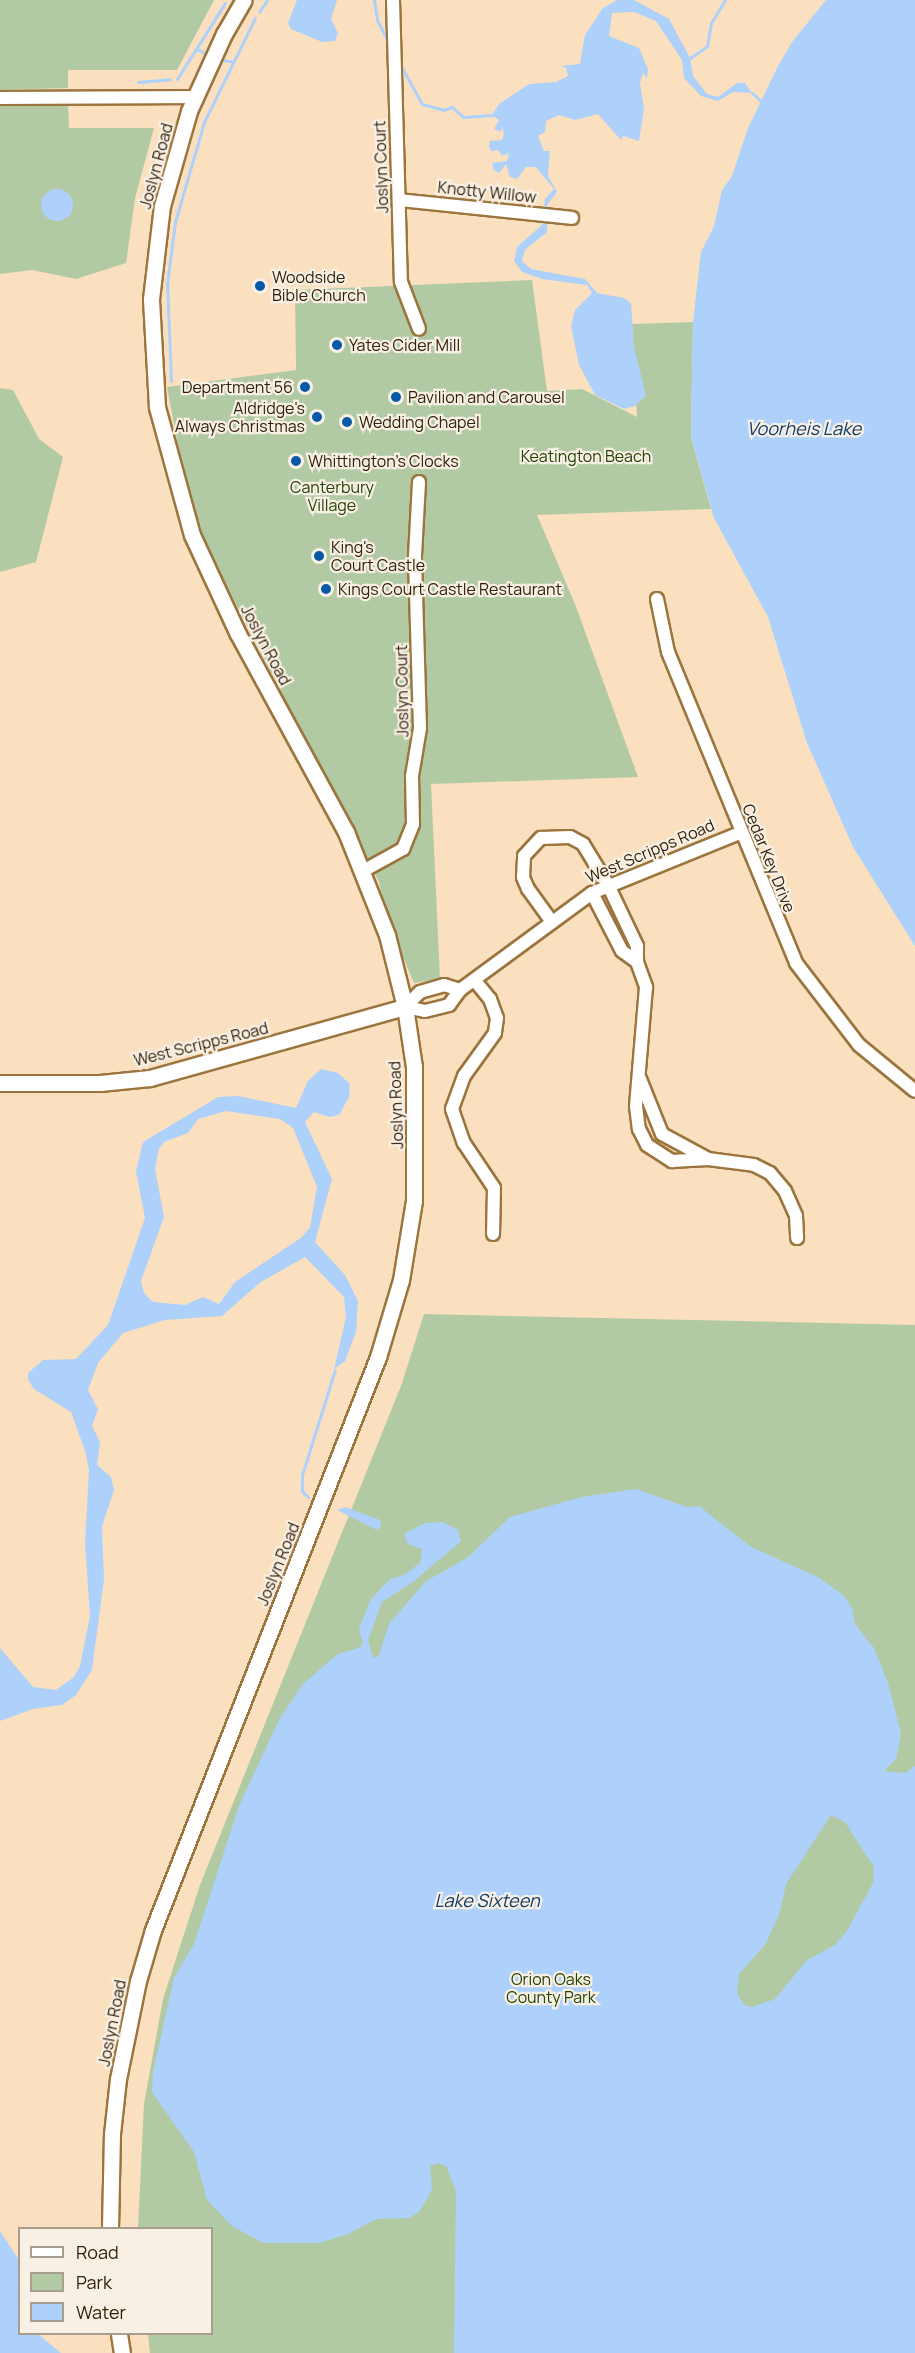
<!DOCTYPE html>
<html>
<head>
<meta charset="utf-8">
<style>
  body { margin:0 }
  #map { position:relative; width:915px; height:2353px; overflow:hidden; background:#fae0bf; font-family:Manrope,sans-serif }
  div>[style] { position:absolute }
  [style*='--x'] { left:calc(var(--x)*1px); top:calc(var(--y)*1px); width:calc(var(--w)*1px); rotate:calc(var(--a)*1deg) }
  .green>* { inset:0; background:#b2caa4 }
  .water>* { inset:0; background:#aed1fb }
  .round { border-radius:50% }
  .stream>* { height:3px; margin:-1.5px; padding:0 1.5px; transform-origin:1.5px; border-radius:1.5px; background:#aed1fb }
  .roads { filter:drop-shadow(2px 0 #9c743d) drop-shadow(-2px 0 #9c743d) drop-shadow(0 2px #9c743d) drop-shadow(0 -2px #9c743d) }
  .minor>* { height:12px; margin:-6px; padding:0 6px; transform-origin:6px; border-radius:6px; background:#fff }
  .tertiary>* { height:15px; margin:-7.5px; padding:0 7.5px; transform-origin:7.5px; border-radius:7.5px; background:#fff }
  .dots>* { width:16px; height:16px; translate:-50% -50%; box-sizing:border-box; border:3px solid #f9f0e5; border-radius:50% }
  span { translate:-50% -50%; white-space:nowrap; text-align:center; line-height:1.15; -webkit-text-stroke:4.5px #f9f0e5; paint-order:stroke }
  .street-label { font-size:16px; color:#312009 }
  .poi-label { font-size:16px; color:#312009 }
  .left { translate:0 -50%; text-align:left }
  .right { translate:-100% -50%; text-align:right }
  .park-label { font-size:16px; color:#234304 }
  .water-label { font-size:18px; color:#103b69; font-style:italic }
  .legend { position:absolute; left:18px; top:2227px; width:195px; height:108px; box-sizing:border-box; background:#f9f0e5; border:2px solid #a99d8d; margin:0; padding:8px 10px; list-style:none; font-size:18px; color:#312009 }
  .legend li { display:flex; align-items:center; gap:12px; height:30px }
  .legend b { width:30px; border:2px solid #a99d8d }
</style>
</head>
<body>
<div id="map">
  <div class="green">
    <i style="clip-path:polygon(0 0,214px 0,177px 70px,68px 70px,68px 88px,0 90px)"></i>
    <i style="clip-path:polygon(68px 102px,69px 128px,154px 128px,135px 198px,126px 263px,76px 279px,32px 270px,0 274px,0 103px)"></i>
    <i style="clip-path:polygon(532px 280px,547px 391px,582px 389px,637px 417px,632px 324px,693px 322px,691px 437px,711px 509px,537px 515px,575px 604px,638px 777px,431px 784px,440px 979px,414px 983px,387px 919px,379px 882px,211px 556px,187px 494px,167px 387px,296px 370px,295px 290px)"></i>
    <i style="clip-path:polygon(0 388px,13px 390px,39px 439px,63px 457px,36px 562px,0 572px)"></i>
    <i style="clip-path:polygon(424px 1314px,915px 1325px,915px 2353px,150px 2353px,148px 2334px,212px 2334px,212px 2228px,138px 2228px,144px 2104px,163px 1999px,200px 1885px,401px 1386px)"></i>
  </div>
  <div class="water">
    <i style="clip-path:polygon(297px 0,337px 0,331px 19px,338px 33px,335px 41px,322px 42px,291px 29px,288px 23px)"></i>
    <i style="clip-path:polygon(617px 0,634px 0,669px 19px,690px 58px,693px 76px,707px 94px,718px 97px,737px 83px,745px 83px,752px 93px,733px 92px,718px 101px,701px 96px,684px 78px,682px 60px,656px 21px,634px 12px,612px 13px,609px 36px,639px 48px,648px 69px,647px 79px,643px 73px,640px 83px,644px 109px,639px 141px,623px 136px,621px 140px,598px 114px,575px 120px,559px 115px,546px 121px,545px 132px,538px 136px,544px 151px,550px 151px,548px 176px,557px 192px,547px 205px,547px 232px,525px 250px,522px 261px,531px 269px,585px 279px,597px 293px,624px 298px,631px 303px,634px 347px,646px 395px,635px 406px,624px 409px,595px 395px,579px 365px,571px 326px,575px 310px,592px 293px,587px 285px,542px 279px,522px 272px,514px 261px,517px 247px,542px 225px,545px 199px,554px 189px,536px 167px,526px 167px,517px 179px,510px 177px,506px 164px,499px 173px,494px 170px,492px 163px,507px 161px,509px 153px,502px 156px,498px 150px,491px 151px,489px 146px,490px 141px,502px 140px,504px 134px,502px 126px,501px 132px,494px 129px,499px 120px,492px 115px,499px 104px,529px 84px,556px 82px,568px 76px,566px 68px,561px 66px,580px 64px,585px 35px,603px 8px)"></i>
    <i style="clip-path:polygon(826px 0,915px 0,915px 946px,853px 847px,807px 743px,768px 617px,714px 518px,691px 437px,693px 322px,701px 252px,714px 226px,722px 190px,732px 176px,748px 128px,777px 68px,792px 42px)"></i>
    <i class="round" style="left:41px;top:189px;width:32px;height:32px"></i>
    <i style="clip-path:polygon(evenodd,321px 1069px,338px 1073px,350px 1084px,349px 1097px,339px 1115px,330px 1117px,314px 1112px,305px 1122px,332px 1179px,315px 1242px,345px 1275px,358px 1301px,356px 1332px,345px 1361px,334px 1369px,346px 1317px,344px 1297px,305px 1257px,261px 1282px,222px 1316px,165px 1320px,123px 1333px,98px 1363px,88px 1390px,98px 1409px,92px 1426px,100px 1442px,97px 1465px,111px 1477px,114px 1490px,102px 1527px,104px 1579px,92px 1670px,76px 1695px,62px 1705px,33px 1709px,0 1721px,0 1648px,33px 1687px,56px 1690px,74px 1677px,80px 1666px,90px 1616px,85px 1543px,89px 1470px,85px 1451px,71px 1412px,34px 1389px,28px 1380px,28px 1373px,43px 1360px,76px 1359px,108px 1325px,145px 1218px,136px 1171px,143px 1142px,218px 1097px,238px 1096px,296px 1108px,308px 1081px,321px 1069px,226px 1111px,280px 1119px,293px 1128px,317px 1187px,310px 1227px,302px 1237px,235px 1282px,219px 1304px,203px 1297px,185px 1305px,153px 1302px,144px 1293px,141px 1281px,164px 1217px,155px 1169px,159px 1149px,164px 1142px,188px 1133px,198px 1119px,226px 1111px)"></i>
    <i style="clip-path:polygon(evenodd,636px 1489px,687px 1507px,699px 1506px,751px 1547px,818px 1577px,844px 1596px,852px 1608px,855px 1624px,874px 1648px,888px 1683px,901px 1734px,896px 1759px,884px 1771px,905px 1773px,915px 1766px,915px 2353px,454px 2353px,456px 2192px,447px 2167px,439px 2163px,430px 2166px,432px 2190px,419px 2212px,409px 2218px,376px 2219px,348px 2234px,319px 2243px,263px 2243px,232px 2226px,207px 2200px,194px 2152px,152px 2092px,153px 2072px,174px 1978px,194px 1944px,239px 1806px,280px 1718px,303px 1684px,338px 1654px,359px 1648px,363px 1643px,359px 1629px,371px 1599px,390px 1579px,404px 1575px,420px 1563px,422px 1549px,408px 1544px,404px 1534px,425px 1523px,442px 1522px,458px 1530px,461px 1541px,413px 1582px,382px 1602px,368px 1640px,373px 1658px,379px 1655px,389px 1624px,426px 1581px,467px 1558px,510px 1517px,582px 1497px,636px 1489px,831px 1815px,845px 1822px,874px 1867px,873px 1883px,847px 1931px,835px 1945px,807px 1960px,775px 1999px,752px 2007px,744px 2005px,737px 1993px,739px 1974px,765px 1945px,780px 1912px,786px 1884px,831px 1815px)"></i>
    <i style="clip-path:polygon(345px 1507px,380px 1520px,381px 1526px,377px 1530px,337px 1510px)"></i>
    <i style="clip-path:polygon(0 2231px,19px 2260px,20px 2334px,38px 2334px,61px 2353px,0 2353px)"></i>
  </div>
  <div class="stream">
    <i style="--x:374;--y:0;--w:20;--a:81"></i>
    <i style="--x:377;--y:20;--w:22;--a:63"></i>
    <i style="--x:259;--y:12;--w:14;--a:-56"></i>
    <i style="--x:197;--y:49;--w:13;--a:27"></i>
    <i style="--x:690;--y:58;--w:21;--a:-35"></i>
    <i style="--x:707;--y:46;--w:23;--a:-80"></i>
    <i style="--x:711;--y:23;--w:27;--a:-59"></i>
    <i style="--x:218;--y:59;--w:15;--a:11"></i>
    <i style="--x:401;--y:66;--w:43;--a:61.1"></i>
    <i style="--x:422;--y:104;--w:23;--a:15"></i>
    <i style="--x:444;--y:110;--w:9;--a:-21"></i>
    <i style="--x:452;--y:107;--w:15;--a:42"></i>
    <i style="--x:463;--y:117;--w:29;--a:-4"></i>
    <i style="--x:177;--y:79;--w:90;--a:-57.7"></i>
    <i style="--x:138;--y:82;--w:32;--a:-5"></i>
    <i style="--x:752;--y:93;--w:12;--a:42"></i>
    <i style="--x:171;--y:381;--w:98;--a:-92.3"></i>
    <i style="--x:167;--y:283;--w:62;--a:-82.5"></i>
    <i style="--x:175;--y:222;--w:104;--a:-73.8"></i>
    <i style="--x:204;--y:122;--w:116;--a:-63.9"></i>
    <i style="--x:308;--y:1497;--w:8;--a:-135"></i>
    <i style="--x:302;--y:1491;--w:16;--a:-90"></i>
    <i style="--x:302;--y:1475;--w:110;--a:-72.6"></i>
  </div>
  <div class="roads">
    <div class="minor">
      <i style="--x:393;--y:0;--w:282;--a:88.4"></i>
      <i style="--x:401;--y:282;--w:50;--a:69"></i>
      <i style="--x:0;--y:98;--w:195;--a:-0.3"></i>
      <i style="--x:399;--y:200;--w:174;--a:5.9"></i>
      <i style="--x:657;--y:599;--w:54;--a:78.3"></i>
      <i style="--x:668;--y:652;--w:336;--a:67.6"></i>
      <i style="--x:796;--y:963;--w:103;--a:52.5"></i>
      <i style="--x:859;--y:1045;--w:72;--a:39.4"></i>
      <i style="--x:363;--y:871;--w:46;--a:-28.8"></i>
      <i style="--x:403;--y:849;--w:27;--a:-68"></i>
      <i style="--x:413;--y:824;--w:48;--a:-91.2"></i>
      <i style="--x:412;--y:776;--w:49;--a:-80.5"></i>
      <i style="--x:420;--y:728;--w:172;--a:-91.7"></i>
      <i style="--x:415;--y:556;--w:74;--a:-86.9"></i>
      <i style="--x:592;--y:893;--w:65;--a:62.7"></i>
      <i style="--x:622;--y:951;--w:19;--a:36"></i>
      <i style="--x:552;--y:922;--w:41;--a:-126"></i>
      <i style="--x:528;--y:889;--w:13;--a:-113"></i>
      <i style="--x:523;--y:877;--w:21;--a:-87"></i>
      <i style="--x:524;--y:856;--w:25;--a:-47"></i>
      <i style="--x:541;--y:838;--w:29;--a:-2"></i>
      <i style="--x:570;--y:837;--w:15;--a:28"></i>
      <i style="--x:583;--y:844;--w:48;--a:58.6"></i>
      <i style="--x:608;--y:885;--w:68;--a:64.6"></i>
      <i style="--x:637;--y:946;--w:16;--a:90"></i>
      <i style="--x:637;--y:962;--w:27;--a:70"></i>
      <i style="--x:646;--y:987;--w:119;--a:94.8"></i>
      <i style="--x:636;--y:1106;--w:23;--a:83"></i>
      <i style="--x:639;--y:1129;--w:18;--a:63"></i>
      <i style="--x:647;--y:1145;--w:30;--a:33"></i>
      <i style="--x:672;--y:1161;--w:36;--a:-3"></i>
      <i style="--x:476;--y:982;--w:22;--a:51"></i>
      <i style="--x:490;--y:999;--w:20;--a:70"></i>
      <i style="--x:497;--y:1018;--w:15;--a:98"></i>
      <i style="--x:495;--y:1033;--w:53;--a:125.8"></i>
      <i style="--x:464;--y:1076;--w:35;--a:110"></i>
      <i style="--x:452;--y:1109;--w:36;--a:71"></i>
      <i style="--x:464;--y:1143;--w:54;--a:56.3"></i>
      <i style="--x:494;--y:1188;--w:46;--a:91.2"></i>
      <i style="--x:405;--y:1007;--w:20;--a:11"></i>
      <i style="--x:425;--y:1011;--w:25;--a:-14"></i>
      <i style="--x:449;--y:1005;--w:19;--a:-54"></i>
      <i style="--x:460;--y:990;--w:164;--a:-36.3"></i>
      <i style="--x:592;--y:893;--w:160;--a:-22.1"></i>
      <i style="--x:405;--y:1007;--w:21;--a:-45"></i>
      <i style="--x:420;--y:992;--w:25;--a:-16"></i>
      <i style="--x:444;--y:985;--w:17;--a:17"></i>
      <i style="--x:640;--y:1079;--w:59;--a:68.2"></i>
      <i style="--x:662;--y:1134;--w:52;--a:28.5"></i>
      <i style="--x:708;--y:1159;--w:46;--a:7.4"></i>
      <i style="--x:754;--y:1165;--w:18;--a:27"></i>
      <i style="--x:770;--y:1173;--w:23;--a:50"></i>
      <i style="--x:785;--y:1191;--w:27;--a:66"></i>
      <i style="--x:796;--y:1216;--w:22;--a:87"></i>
    </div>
    <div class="tertiary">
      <i style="--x:0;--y:1083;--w:100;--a:0"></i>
      <i style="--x:100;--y:1083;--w:50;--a:-5.7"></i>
      <i style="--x:150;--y:1078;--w:265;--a:-15.6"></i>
      <i style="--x:110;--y:2228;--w:94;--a:-88.8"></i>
      <i style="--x:112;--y:2134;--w:55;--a:-83.8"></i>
      <i style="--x:118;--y:2079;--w:100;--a:-78.5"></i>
      <i style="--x:138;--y:1981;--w:53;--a:-73.6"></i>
      <i style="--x:153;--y:1930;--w:616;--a:-68.56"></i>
      <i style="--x:378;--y:1357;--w:80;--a:-73.4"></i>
      <i style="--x:401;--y:1280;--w:80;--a:-80.7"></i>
      <i style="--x:414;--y:1201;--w:134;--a:-90"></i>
      <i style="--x:414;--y:1067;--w:61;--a:-98.5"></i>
      <i style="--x:405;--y:1007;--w:74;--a:-104"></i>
      <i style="--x:387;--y:935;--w:111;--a:-111.7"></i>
      <i style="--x:346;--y:832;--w:226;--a:-118.6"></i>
      <i style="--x:238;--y:634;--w:109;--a:-114.9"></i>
      <i style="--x:192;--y:535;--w:133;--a:-105.3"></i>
      <i style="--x:157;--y:407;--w:108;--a:-93.2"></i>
      <i style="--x:151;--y:299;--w:94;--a:-83.3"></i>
      <i style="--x:162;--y:206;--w:99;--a:-74.1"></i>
      <i style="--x:189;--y:111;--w:85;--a:-65.6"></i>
      <i style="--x:224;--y:34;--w:39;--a:-60"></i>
      <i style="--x:119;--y:2334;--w:19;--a:81"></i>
    </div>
  </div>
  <div class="dots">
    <i style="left:260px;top:286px;background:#0559a7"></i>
    <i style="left:337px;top:345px;background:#0559a7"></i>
    <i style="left:305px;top:387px;background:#0559a7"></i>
    <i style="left:396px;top:397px;background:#0559a7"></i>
    <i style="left:317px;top:417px;background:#0559a7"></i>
    <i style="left:347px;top:422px;background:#0559a7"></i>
    <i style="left:296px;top:461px;background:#0559a7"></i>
    <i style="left:319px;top:556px;background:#0559a7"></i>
    <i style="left:326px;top:589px;background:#0559a7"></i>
  </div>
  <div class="street-label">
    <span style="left:156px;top:166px;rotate:-75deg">Joslyn Road</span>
    <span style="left:381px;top:167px;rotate:-92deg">Joslyn Court</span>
    <span style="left:487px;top:192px;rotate:6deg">Knotty Willow</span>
    <span style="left:266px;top:645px;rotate:62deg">Joslyn Road</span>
    <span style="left:402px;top:691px;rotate:-91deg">Joslyn Court</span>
    <span style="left:650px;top:851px;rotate:-23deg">West Scripps Road</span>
    <span style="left:769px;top:858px;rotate:68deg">Cedar Key Drive</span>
    <span style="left:201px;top:1044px;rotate:-14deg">West Scripps Road</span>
    <span style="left:396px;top:1105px;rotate:-92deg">Joslyn Road</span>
    <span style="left:278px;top:1564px;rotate:-68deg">Joslyn Road</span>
    <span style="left:112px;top:2023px;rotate:-79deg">Joslyn Road</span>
  </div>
  <div class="poi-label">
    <span class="left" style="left:272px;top:286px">Woodside<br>Bible Church</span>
    <span class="left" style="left:349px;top:345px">Yates Cider Mill</span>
    <span class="right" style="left:293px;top:387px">Department 56</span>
    <span class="left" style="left:408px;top:397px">Pavilion and Carousel</span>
    <span class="right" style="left:305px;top:417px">Aldridge's<br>Always Christmas</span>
    <span class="left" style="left:359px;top:422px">Wedding Chapel</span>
    <span class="left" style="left:308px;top:461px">Whittington's Clocks</span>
    <span class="left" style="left:331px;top:556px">King's<br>Court Castle</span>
    <span class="left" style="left:338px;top:589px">Kings Court Castle Restaurant</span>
  </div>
  <div class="park-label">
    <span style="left:586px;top:456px">Keatington Beach</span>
    <span style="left:332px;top:496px">Canterbury<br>Village</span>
    <span style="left:551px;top:1988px">Orion Oaks<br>County Park</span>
  </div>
  <div class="water-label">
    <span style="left:804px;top:428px">Voorheis Lake</span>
    <span style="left:487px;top:1900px">Lake Sixteen</span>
  </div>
  <ul class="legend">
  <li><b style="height:8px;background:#fff"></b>Road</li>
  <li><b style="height:16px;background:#b2caa4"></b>Park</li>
  <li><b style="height:16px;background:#aed1fb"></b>Water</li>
  </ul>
</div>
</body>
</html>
